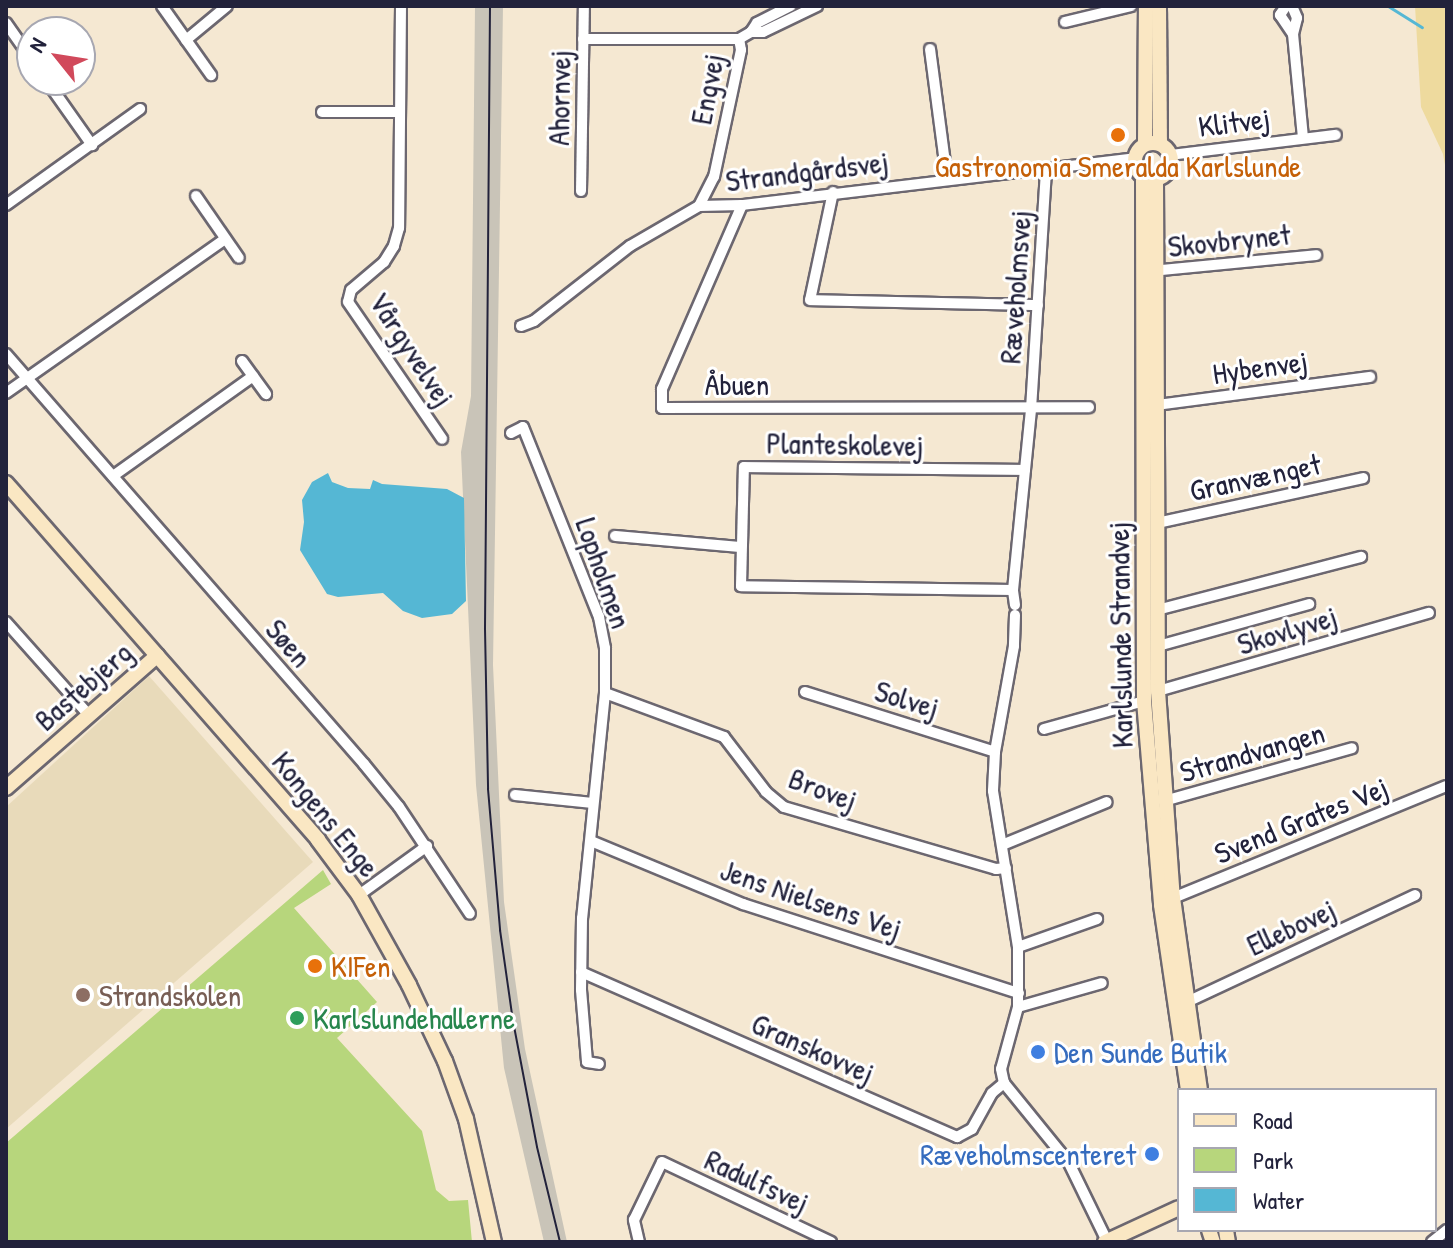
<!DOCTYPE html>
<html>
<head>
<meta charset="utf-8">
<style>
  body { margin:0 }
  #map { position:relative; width:1453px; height:1248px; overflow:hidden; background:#f5e8d2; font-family:"Patrick Hand",sans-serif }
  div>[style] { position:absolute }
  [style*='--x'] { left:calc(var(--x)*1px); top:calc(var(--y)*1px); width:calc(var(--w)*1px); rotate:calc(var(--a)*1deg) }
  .built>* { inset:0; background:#e8daba }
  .industrial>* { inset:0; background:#c9c4b8 }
  .green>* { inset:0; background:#b7d67c }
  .sand>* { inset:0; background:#eeda9e }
  .water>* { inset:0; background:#55b7d4 }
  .stream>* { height:3px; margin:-1.5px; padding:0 1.5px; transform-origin:1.5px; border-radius:1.5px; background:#55b7d4 }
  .roads { filter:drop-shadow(2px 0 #6c6770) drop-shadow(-2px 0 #6c6770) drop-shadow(0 2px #6c6770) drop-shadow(0 -2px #6c6770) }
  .street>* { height:10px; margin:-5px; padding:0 5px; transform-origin:5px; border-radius:5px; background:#fff }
  .secondary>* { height:14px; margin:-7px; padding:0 7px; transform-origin:7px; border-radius:7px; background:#fae7c3 }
  .secondary>.ring { margin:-7px; padding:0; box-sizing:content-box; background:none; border:14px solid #fae7c3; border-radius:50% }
  .tram>* { height:2px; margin:-1px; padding:0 1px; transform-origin:1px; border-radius:1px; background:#22223b }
  .dots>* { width:22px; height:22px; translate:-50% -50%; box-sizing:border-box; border:4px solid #fff; border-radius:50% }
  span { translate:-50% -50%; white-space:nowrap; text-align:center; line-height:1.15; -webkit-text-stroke:6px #fff; paint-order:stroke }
  .street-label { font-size:30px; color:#22223b }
  .food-label { font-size:30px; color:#c56008 }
  .left { translate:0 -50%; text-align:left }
  .education-label { font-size:30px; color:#785e54 }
  .leisure-label { font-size:30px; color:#27864d }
  .shop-label { font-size:30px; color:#366cbe }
  .right { translate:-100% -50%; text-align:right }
  .frame { position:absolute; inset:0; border:8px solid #22223b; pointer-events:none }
  .legend { position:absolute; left:1177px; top:1088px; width:260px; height:144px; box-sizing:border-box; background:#fff; border:2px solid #a7a7b1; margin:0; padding:10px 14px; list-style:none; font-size:24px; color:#22223b }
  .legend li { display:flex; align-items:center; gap:16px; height:40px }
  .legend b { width:40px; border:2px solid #a7a7b1 }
  .north { position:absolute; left:16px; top:16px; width:80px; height:80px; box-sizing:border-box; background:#fff; border:2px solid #a7a7b1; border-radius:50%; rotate:300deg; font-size:22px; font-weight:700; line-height:32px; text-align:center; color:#22223b }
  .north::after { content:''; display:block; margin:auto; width:28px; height:36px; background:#d1495b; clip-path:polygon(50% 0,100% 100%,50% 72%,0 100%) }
</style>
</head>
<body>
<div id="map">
  <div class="built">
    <i style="clip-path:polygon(149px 676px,313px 862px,6px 1129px,6px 807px)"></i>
  </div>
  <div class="industrial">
    <i style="clip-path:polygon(475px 6px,503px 6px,493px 665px,504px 902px,525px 1049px,567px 1242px,544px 1242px,504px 1068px,476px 785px,461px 452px,471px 396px)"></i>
  </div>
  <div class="green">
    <i style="clip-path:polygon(323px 870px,331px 884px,294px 908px,377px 1002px,337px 1038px,422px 1131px,436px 1190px,449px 1201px,468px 1200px,472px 1242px,6px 1242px,6px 1143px)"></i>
  </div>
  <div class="sand">
    <i style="clip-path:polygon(1415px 6px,1447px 6px,1447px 176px,1443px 154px,1421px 107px)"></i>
  </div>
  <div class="water">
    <i style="clip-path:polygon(328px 473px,332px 482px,348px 488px,370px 489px,373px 480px,382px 484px,447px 489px,464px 498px,466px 601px,452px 614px,422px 618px,403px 611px,383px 593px,338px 597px,327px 594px,300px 550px,304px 522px,302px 500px,312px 482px)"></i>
  </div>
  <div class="stream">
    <i style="--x:1388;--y:6;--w:40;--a:32"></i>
  </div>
  <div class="roads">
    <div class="street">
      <i style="--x:162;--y:6;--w:85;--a:54.6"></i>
      <i style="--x:401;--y:6;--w:222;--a:90.5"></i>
      <i style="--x:399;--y:228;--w:19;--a:106"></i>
      <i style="--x:394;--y:246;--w:19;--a:122"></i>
      <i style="--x:384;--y:262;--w:43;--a:139.7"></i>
      <i style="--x:351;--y:290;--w:12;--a:104"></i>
      <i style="--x:348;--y:302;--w:166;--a:55.5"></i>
      <i style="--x:1286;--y:6;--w:11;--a:124"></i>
      <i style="--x:1280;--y:15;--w:23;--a:56"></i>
      <i style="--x:1292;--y:6;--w:13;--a:67"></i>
      <i style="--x:1297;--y:18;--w:16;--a:104"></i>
      <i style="--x:1293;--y:34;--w:104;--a:84.5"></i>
      <i style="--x:1065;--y:22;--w:68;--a:-13.6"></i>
      <i style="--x:6;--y:23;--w:45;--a:54.9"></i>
      <i style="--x:751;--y:32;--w:12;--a:0"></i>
      <i style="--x:763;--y:32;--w:60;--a:-25.7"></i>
      <i style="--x:583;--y:39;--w:156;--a:0"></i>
      <i style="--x:186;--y:40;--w:53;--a:-39.7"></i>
      <i style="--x:930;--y:49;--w:131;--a:82.5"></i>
      <i style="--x:46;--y:80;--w:80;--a:54.7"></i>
      <i style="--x:322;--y:112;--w:78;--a:0"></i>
      <i style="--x:1170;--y:155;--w:167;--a:-6.9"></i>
      <i style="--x:581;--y:191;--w:185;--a:-89.1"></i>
      <i style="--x:833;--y:192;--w:110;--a:102"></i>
      <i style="--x:810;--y:300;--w:228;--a:1.3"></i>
      <i style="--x:196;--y:196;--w:75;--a:55.3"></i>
      <i style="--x:6;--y:205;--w:165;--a:-35.6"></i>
      <i style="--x:742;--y:205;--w:201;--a:113.5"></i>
      <i style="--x:662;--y:389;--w:19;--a:90"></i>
      <i style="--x:662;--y:408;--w:427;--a:-0.1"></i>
      <i style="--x:699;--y:206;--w:33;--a:-63"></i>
      <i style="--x:714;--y:177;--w:130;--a:-78"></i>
      <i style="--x:741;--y:50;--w:11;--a:-100"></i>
      <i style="--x:739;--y:39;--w:14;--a:-30"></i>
      <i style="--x:751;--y:32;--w:11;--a:-56"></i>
      <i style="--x:757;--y:23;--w:38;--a:-27"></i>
      <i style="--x:1151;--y:271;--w:166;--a:-5.5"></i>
      <i style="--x:521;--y:326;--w:14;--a:-21"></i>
      <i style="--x:534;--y:321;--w:122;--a:-38"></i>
      <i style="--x:630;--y:246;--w:80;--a:-30.1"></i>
      <i style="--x:699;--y:206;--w:43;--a:-1.3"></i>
      <i style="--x:742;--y:205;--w:395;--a:-6.8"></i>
      <i style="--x:6;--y:354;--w:544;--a:48.87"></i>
      <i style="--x:364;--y:764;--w:55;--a:50.9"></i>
      <i style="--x:399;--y:807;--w:128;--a:56.4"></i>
      <i style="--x:242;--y:361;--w:41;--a:54"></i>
      <i style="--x:6;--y:393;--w:268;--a:-35.1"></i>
      <i style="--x:1157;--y:405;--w:215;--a:-7.5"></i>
      <i style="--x:511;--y:433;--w:13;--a:-27"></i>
      <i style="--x:523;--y:427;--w:205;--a:68.2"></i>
      <i style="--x:599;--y:617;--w:32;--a:79"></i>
      <i style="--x:605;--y:648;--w:45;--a:90"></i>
      <i style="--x:605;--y:693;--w:226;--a:95.8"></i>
      <i style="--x:582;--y:918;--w:72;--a:90.8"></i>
      <i style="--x:581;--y:990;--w:72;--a:85.2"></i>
      <i style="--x:587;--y:1062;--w:12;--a:9"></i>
      <i style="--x:113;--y:476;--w:172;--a:-35.5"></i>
      <i style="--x:1157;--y:523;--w:211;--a:-12.3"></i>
      <i style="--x:615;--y:536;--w:126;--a:5"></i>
      <i style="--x:1013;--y:590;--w:272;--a:-179.2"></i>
      <i style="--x:741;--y:586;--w:119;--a:-88.6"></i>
      <i style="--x:744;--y:467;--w:281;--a:0.6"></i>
      <i style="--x:1015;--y:605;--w:15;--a:-98"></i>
      <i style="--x:1013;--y:590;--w:182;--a:-84.3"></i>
      <i style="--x:1031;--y:409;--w:241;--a:-86.4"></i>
      <i style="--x:1157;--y:610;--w:211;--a:-14.6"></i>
      <i style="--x:1015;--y:615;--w:31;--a:92"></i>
      <i style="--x:1014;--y:646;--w:108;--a:100.2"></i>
      <i style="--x:995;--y:752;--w:39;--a:93"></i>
      <i style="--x:993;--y:791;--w:158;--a:80.9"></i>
      <i style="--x:1018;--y:947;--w:60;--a:90"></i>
      <i style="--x:1018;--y:1007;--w:64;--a:105.3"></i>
      <i style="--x:1001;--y:1069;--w:14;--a:78"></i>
      <i style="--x:1004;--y:1083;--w:103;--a:50.9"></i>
      <i style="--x:1069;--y:1163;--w:87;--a:64"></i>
      <i style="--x:6;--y:622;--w:125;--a:48.3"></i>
      <i style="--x:1158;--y:646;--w:157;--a:-15.5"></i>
      <i style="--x:1158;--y:691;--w:282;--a:-16.1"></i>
      <i style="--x:805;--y:692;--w:199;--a:17.5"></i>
      <i style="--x:605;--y:693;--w:127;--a:20.3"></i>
      <i style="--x:724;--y:737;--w:69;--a:52.6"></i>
      <i style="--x:766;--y:792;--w:23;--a:40"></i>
      <i style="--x:784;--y:807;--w:221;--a:16.3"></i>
      <i style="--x:996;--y:869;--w:10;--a:-6"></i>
      <i style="--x:1044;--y:729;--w:104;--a:-15.6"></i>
      <i style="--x:515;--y:795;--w:78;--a:5.9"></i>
      <i style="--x:1164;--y:801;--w:195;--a:-15.7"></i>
      <i style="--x:591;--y:841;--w:165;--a:22.5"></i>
      <i style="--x:743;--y:904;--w:290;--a:17.9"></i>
      <i style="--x:1002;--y:845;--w:113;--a:-22.3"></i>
      <i style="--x:359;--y:895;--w:84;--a:-35.8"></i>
      <i style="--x:1173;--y:898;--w:295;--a:-22.3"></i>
      <i style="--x:1018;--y:947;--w:84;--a:-19.5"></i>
      <i style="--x:581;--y:972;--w:411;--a:23.7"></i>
      <i style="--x:957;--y:1137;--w:17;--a:-28"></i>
      <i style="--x:972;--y:1129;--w:41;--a:-60.9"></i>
      <i style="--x:992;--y:1093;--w:16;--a:-40"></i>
      <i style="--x:1187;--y:1002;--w:252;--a:-25.1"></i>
      <i style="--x:1018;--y:1007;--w:87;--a:-15.9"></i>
      <i style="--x:639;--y:1242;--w:23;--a:-103"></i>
      <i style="--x:634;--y:1220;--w:64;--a:-64.2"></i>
      <i style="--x:662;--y:1162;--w:187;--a:25.3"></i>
      <i style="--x:1432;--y:1242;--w:19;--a:-39"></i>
    </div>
    <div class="secondary">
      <i style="--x:1159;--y:6;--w:138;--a:89.6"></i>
      <i class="ring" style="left:1135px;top:143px;width:22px;height:22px"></i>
      <i style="--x:1145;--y:144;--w:138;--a:-89.6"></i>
      <i style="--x:1143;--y:177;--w:524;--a:89.89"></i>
      <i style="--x:1144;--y:701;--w:205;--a:85.2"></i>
      <i style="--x:1161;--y:905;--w:187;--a:81.7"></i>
      <i style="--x:1156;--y:179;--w:512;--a:89.78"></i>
      <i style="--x:1158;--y:691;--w:208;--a:85.9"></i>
      <i style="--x:1173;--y:898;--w:194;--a:82"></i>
      <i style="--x:6;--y:483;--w:474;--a:48.8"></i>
      <i style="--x:318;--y:840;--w:69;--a:53.3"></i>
      <i style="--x:359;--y:895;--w:103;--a:60.9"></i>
      <i style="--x:409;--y:985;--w:84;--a:64.7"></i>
      <i style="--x:445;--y:1061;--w:62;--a:70.1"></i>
      <i style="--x:466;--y:1119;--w:126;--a:77.2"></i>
      <i style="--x:6;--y:788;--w:201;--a:-41.2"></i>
      <i style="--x:1209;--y:1230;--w:13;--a:72"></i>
      <i style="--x:1226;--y:1230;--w:12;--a:81"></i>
      <i style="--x:1105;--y:1242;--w:81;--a:-24.7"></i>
    </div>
  </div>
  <div class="tram">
    <i style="--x:490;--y:6;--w:623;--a:90.46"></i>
    <i style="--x:485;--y:629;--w:160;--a:88.9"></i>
    <i style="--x:488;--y:789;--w:142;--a:85.1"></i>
    <i style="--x:500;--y:930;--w:92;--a:81.9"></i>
    <i style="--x:513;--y:1021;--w:128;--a:79.2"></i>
    <i style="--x:537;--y:1147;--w:98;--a:76.4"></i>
  </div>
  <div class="dots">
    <i style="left:1118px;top:135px;background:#e8710a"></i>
    <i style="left:315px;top:966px;background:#e8710a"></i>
    <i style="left:83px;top:995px;background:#8d6e63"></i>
    <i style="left:297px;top:1018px;background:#2e9e5b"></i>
    <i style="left:1038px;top:1052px;background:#3f7fe0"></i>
    <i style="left:1152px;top:1154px;background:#3f7fe0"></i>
  </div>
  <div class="street-label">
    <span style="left:707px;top:89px;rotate:-79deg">Engvej</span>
    <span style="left:559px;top:98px;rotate:-89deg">Ahornvej</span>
    <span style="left:1234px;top:122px;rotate:-7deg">Klitvej</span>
    <span style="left:807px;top:171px;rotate:-7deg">Strandgårdsvej</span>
    <span style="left:1229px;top:240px;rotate:-6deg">Skovbrynet</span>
    <span style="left:1015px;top:287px;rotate:-86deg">Ræveholmsvej</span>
    <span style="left:412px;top:349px;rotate:57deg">Vårgyvelvej</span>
    <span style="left:1260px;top:367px;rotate:-8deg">Hybenvej</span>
    <span style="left:737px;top:384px">Åbuen</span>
    <span style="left:845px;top:444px;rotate:1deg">Planteskolevej</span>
    <span style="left:1255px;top:477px;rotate:-12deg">Granvænget</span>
    <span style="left:604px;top:573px;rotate:71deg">Lopholmen</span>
    <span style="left:1287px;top:630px;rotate:-17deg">Skovlyvej</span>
    <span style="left:1120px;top:635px;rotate:-91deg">Karlslunde Strandvej</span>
    <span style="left:289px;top:643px;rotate:49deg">Søen</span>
    <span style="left:83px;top:686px;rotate:-41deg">Bastebjerg</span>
    <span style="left:907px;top:699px;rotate:17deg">Solvej</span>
    <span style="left:1252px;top:752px;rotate:-16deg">Strandvangen</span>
    <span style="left:823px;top:789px;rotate:21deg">Brovej</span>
    <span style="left:326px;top:814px;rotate:51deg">Kongens Enge</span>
    <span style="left:1301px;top:820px;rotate:-22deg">Svend Grates Vej</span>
    <span style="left:811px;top:899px;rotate:19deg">Jens Nielsens Vej</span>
    <span style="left:1291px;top:927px;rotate:-25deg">Ellebovej</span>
    <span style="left:813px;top:1048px;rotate:24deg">Granskovvej</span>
    <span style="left:757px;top:1181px;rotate:25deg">Radulfsvej</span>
  </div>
  <div class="food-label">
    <span style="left:1118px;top:166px">Gastronomia Smeralda Karlslunde</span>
    <span class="left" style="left:331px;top:966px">KIFen</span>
  </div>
  <div class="education-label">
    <span class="left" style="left:99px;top:995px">Strandskolen</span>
  </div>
  <div class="leisure-label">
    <span class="left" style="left:313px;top:1018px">Karlslundehallerne</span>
  </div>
  <div class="shop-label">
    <span class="left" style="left:1054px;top:1052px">Den Sunde Butik</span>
    <span class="right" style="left:1136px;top:1154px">Ræveholmscenteret</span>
  </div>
  <div class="frame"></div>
  <ul class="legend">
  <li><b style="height:10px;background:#fae7c3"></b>Road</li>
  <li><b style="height:22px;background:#b7d67c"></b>Park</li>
  <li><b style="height:22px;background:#55b7d4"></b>Water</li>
  </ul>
  <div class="north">N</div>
</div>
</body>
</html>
